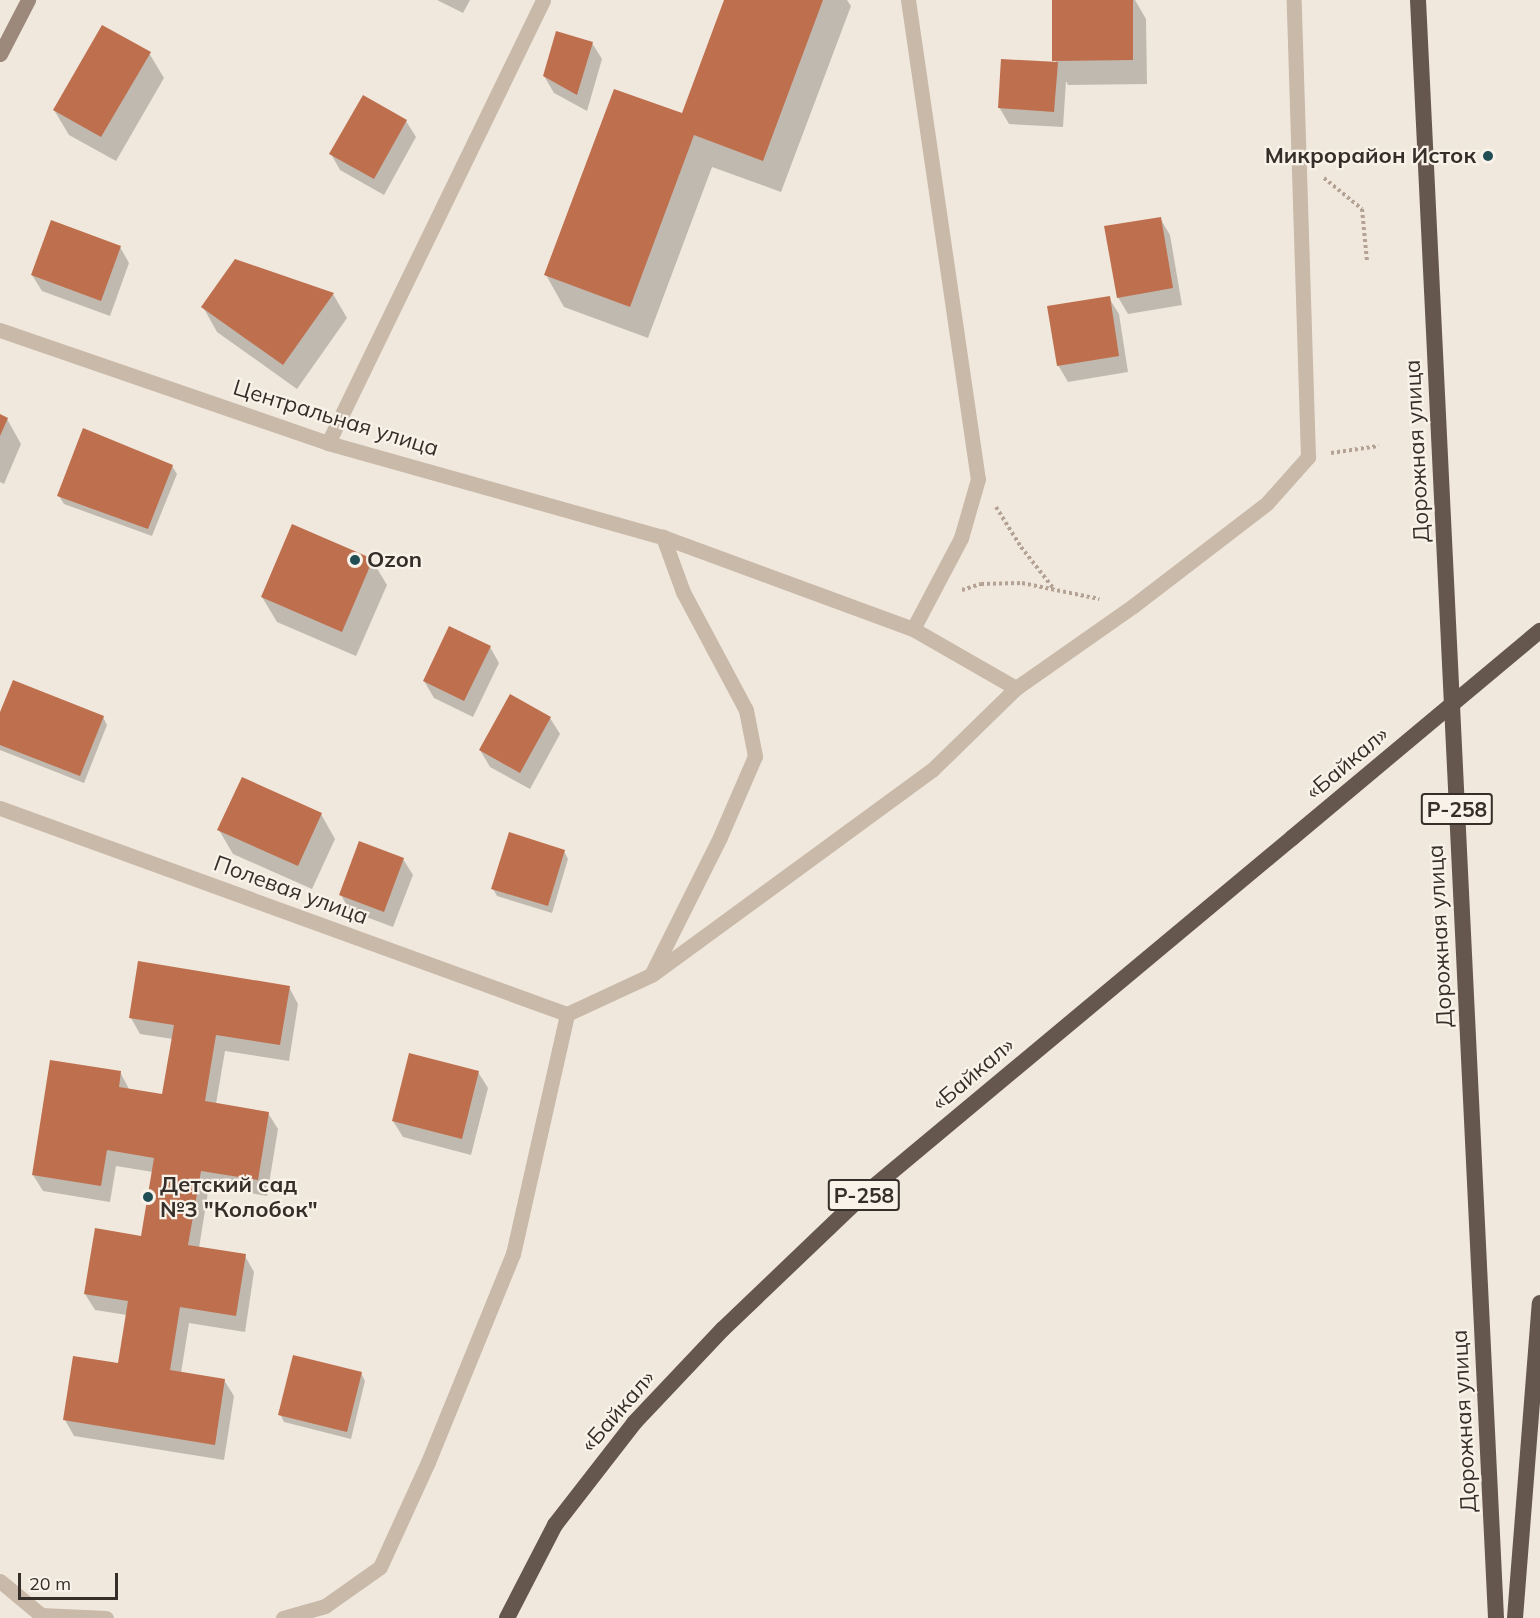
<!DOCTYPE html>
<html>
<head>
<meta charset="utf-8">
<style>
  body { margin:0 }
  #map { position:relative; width:1540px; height:1618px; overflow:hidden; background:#f1e8dd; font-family:Mulish,sans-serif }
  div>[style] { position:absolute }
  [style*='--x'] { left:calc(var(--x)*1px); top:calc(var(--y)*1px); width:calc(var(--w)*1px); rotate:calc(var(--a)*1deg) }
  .shadow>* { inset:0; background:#0003 }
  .building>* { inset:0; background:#be6f4d }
  .path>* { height:4px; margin-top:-2px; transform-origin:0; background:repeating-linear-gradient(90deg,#b4a394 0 3px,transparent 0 6px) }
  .minor>* { height:15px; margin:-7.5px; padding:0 7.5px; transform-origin:7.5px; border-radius:7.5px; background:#c8b9a9 }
  .secondary>* { height:15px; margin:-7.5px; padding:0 7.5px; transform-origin:7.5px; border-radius:7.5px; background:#9c897b }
  .trunk>* { height:16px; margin:-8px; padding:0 8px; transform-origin:8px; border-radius:8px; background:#66574e }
  .trunk-bridge>* { height:16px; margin:-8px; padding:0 8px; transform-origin:8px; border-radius:8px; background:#66574e }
  .dots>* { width:16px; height:16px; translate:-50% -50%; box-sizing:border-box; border:3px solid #f8f2e9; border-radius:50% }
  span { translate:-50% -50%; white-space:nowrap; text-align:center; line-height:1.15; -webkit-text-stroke:4.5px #f8f2e9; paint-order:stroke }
  .shield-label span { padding:2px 4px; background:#f8f2e9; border:2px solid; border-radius:4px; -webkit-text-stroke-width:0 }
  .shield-label { font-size:21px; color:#362e29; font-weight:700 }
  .poi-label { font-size:22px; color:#362e29; font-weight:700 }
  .right { translate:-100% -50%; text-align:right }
  .left { translate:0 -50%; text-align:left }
  .street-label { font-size:22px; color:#362e29 }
  .scale { position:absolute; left:18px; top:1573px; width:100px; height:27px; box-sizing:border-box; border:3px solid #362e29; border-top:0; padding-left:8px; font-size:18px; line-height:21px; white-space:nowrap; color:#362e29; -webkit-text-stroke:4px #f8f2e9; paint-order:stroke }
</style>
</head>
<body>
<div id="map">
  <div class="shadow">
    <i style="clip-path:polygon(437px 0,470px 0,463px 13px)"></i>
    <i style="clip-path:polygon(726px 0,847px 0,851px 6px,781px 192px,712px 167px,648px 338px,564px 307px,546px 275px,683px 115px)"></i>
    <i style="clip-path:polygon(1054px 0,1135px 0,1146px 19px,1147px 84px,1068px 85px,1066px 81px,1063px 127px,1009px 124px,999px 107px,1056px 64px)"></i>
    <i style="clip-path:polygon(592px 43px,602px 59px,587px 111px,554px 93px,544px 76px)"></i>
    <i style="clip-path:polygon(149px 53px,164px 78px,116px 161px,69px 135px,54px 110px)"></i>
    <i style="clip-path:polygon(406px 121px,416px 137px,384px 195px,340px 170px,331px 154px)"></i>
    <i style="clip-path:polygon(1160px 218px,1170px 235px,1182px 305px,1128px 314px,1118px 297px)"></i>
    <i style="clip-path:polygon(120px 247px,129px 263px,110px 316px,42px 291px,32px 275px)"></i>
    <i style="clip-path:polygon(333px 294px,347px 318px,297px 389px,217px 332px,203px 307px)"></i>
    <i style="clip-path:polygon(1109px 298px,1119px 314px,1128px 372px,1068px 382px,1058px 365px)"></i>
    <i style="clip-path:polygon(0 416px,7px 419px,21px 444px,4px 484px,0 482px)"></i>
    <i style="clip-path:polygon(172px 466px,177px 474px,152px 536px,64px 504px,59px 496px)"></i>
    <i style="clip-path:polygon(372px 560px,387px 585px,356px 656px,277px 622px,262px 597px)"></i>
    <i style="clip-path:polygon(490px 647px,499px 663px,473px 717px,434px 698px,424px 681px)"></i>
    <i style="clip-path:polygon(0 716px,103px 717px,107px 725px,84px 783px,0 750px)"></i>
    <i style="clip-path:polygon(550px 718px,560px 734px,530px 789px,490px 767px,480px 750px)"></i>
    <i style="clip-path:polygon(321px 814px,335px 839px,312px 889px,233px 854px,219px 830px)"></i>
    <i style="clip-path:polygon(564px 851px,568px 859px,552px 913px,497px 896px,493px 889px)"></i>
    <i style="clip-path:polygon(403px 859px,413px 875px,393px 927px,350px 911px,341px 895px)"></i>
    <i style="clip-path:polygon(289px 987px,298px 1004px,289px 1061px,225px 1051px,216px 1104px,268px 1113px,278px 1129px,267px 1196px,209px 1186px,199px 1248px,245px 1256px,254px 1272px,245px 1332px,189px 1323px,181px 1373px,224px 1380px,234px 1396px,224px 1460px,74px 1436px,65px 1420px,119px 1365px,127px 1315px,95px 1310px,85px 1294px,142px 1237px,153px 1172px,116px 1166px,110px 1202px,43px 1191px,33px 1175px,120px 1072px,129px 1089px,164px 1096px,173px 1039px,140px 1034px,131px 1018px)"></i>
    <i style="clip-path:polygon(478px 1072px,488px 1088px,471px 1155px,403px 1137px,393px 1121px)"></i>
    <i style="clip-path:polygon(361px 1373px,365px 1381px,351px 1439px,284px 1422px,280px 1414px)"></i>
  </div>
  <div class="building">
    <i style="clip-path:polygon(724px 0,823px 0,763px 161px,694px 135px,630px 307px,544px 275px,614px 89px,682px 113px)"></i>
    <i style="clip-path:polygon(1052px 0,1133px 0,1133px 60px,1052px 61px)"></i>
    <i style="clip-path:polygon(102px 25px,151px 52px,101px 137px,53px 110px)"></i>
    <i style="clip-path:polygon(556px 31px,593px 42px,577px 95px,543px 76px)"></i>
    <i style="clip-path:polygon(1001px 59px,1058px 62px,1054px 112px,998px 108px)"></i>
    <i style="clip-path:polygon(363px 95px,407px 120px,374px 179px,329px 154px)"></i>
    <i style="clip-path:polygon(1161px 217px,1173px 288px,1117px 298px,1104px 226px)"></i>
    <i style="clip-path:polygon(51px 220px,121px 246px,101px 301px,31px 275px)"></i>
    <i style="clip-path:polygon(235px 259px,334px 293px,283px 365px,201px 307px)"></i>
    <i style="clip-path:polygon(1110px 296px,1119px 356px,1057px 366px,1047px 306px)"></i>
    <i style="clip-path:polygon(0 414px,8px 418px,0 436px)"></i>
    <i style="clip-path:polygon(83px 428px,173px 465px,148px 529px,57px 496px)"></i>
    <i style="clip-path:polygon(292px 524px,373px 559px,342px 632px,261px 597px)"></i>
    <i style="clip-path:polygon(449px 626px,491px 646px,464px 701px,423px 681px)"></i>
    <i style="clip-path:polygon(13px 680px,104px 716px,80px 776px,0 745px,0 712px)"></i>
    <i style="clip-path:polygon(510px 694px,551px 717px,520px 773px,479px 750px)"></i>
    <i style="clip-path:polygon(242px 777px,322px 813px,298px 866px,217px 830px)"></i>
    <i style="clip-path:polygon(509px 832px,565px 850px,548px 906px,491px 889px)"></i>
    <i style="clip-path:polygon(359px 841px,404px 858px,384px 912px,339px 895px)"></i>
    <i style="clip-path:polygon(138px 961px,290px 986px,280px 1045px,216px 1035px,205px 1101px,269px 1112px,258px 1180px,201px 1171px,188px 1245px,246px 1254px,236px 1316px,180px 1307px,170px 1370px,225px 1379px,215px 1445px,63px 1420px,73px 1356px,118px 1363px,128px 1301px,84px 1294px,95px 1228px,141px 1236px,154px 1158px,107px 1150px,101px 1186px,32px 1175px,50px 1060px,121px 1071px,119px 1087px,162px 1094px,174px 1025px,129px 1018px)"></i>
    <i style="clip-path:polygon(409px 1053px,479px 1071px,462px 1139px,392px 1121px)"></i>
    <i style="clip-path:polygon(293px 1355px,362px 1372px,347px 1432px,278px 1415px)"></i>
  </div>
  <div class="path">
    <i style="--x:1324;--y:178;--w:49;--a:39.2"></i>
    <i style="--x:1362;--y:209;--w:52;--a:84.5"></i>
    <i style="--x:1331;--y:453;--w:48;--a:-8.5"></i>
    <i style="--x:996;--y:507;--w:47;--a:58"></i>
    <i style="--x:1021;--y:547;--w:53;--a:51.8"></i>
    <i style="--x:962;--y:590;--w:20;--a:-18"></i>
    <i style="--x:981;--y:584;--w:41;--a:-1.4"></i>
    <i style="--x:1022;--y:583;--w:79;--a:11.7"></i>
  </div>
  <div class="minor">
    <i style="--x:908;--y:0;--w:484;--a:81.7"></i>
    <i style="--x:978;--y:479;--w:61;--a:106.1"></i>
    <i style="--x:961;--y:538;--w:103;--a:117.8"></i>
    <i style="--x:0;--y:330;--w:347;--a:19"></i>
    <i style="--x:328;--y:443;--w:348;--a:15.7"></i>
    <i style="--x:663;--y:537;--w:266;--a:20.2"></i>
    <i style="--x:913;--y:629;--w:119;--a:29.8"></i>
    <i style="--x:1016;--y:688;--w:143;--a:-35"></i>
    <i style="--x:1133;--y:606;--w:169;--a:-37.5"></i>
    <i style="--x:1267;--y:503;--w:62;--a:-48.3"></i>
    <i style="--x:1308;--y:457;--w:457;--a:-91.8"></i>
    <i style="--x:328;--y:443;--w:492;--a:-64.1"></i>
    <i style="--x:0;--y:808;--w:603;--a:19.97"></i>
    <i style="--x:653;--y:974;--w:346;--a:-36.2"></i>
    <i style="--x:932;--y:770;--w:117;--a:-44.3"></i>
    <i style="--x:567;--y:1014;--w:93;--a:-24.9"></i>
    <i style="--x:651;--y:975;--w:154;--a:-63.4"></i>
    <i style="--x:720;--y:837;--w:88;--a:-66.6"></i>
    <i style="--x:755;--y:756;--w:47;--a:-101.1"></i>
    <i style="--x:746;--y:710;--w:134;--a:-118.1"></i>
    <i style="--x:683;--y:592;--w:59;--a:-110"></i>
    <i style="--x:0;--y:1581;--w:53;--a:39.7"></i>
    <i style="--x:41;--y:1615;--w:65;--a:2.6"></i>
    <i style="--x:283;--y:1618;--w:44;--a:-15.9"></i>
    <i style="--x:325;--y:1606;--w:67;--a:-35.3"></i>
    <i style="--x:380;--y:1567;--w:115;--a:-65.4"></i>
    <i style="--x:428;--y:1462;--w:225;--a:-67.8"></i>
    <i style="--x:513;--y:1254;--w:246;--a:-77.3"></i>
  </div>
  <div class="secondary">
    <i style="--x:0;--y:54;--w:61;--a:-62.6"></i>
  </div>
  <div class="trunk">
    <i style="--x:1418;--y:0;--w:1620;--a:87.24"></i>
    <i style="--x:507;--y:1618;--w:105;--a:-62.7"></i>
    <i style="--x:555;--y:1525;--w:129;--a:-52.2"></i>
    <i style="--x:634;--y:1423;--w:129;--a:-46.6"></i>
    <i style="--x:723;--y:1329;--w:188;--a:-43.7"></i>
    <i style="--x:859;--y:1199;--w:564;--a:-39.82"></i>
    <i style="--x:1515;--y:1618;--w:316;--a:-85.5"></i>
  </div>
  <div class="trunk-bridge">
    <i style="--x:1292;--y:838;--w:323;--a:-39.9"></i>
  </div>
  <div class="dots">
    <i style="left:1488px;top:156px;background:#214e55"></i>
    <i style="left:355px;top:560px;background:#214e55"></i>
    <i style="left:148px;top:1197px;background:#214e55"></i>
  </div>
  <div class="shield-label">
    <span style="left:1457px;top:809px">Р-258</span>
    <span style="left:864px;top:1195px">Р-258</span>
  </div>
  <div class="poi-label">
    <span class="right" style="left:1476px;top:156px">Микрорайон Исток</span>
    <span class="left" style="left:367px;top:560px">Ozon</span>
    <span class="left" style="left:160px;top:1197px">Детский сад<br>№3 "Колобок"</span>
  </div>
  <div class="street-label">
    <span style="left:336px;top:418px;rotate:17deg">Центральная улица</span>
    <span style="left:1417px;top:451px;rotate:-93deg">Дорожная улица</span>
    <span style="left:1347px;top:763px;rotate:-40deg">«Байкал»</span>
    <span style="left:291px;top:890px;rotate:20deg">Полевая улица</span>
    <span style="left:1440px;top:936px;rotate:-93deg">Дорожная улица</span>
    <span style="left:973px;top:1074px;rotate:-40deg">«Байкал»</span>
    <span style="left:618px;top:1411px;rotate:-49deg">«Байкал»</span>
    <span style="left:1464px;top:1421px;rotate:-93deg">Дорожная улица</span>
  </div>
  <div class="scale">20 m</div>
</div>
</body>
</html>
